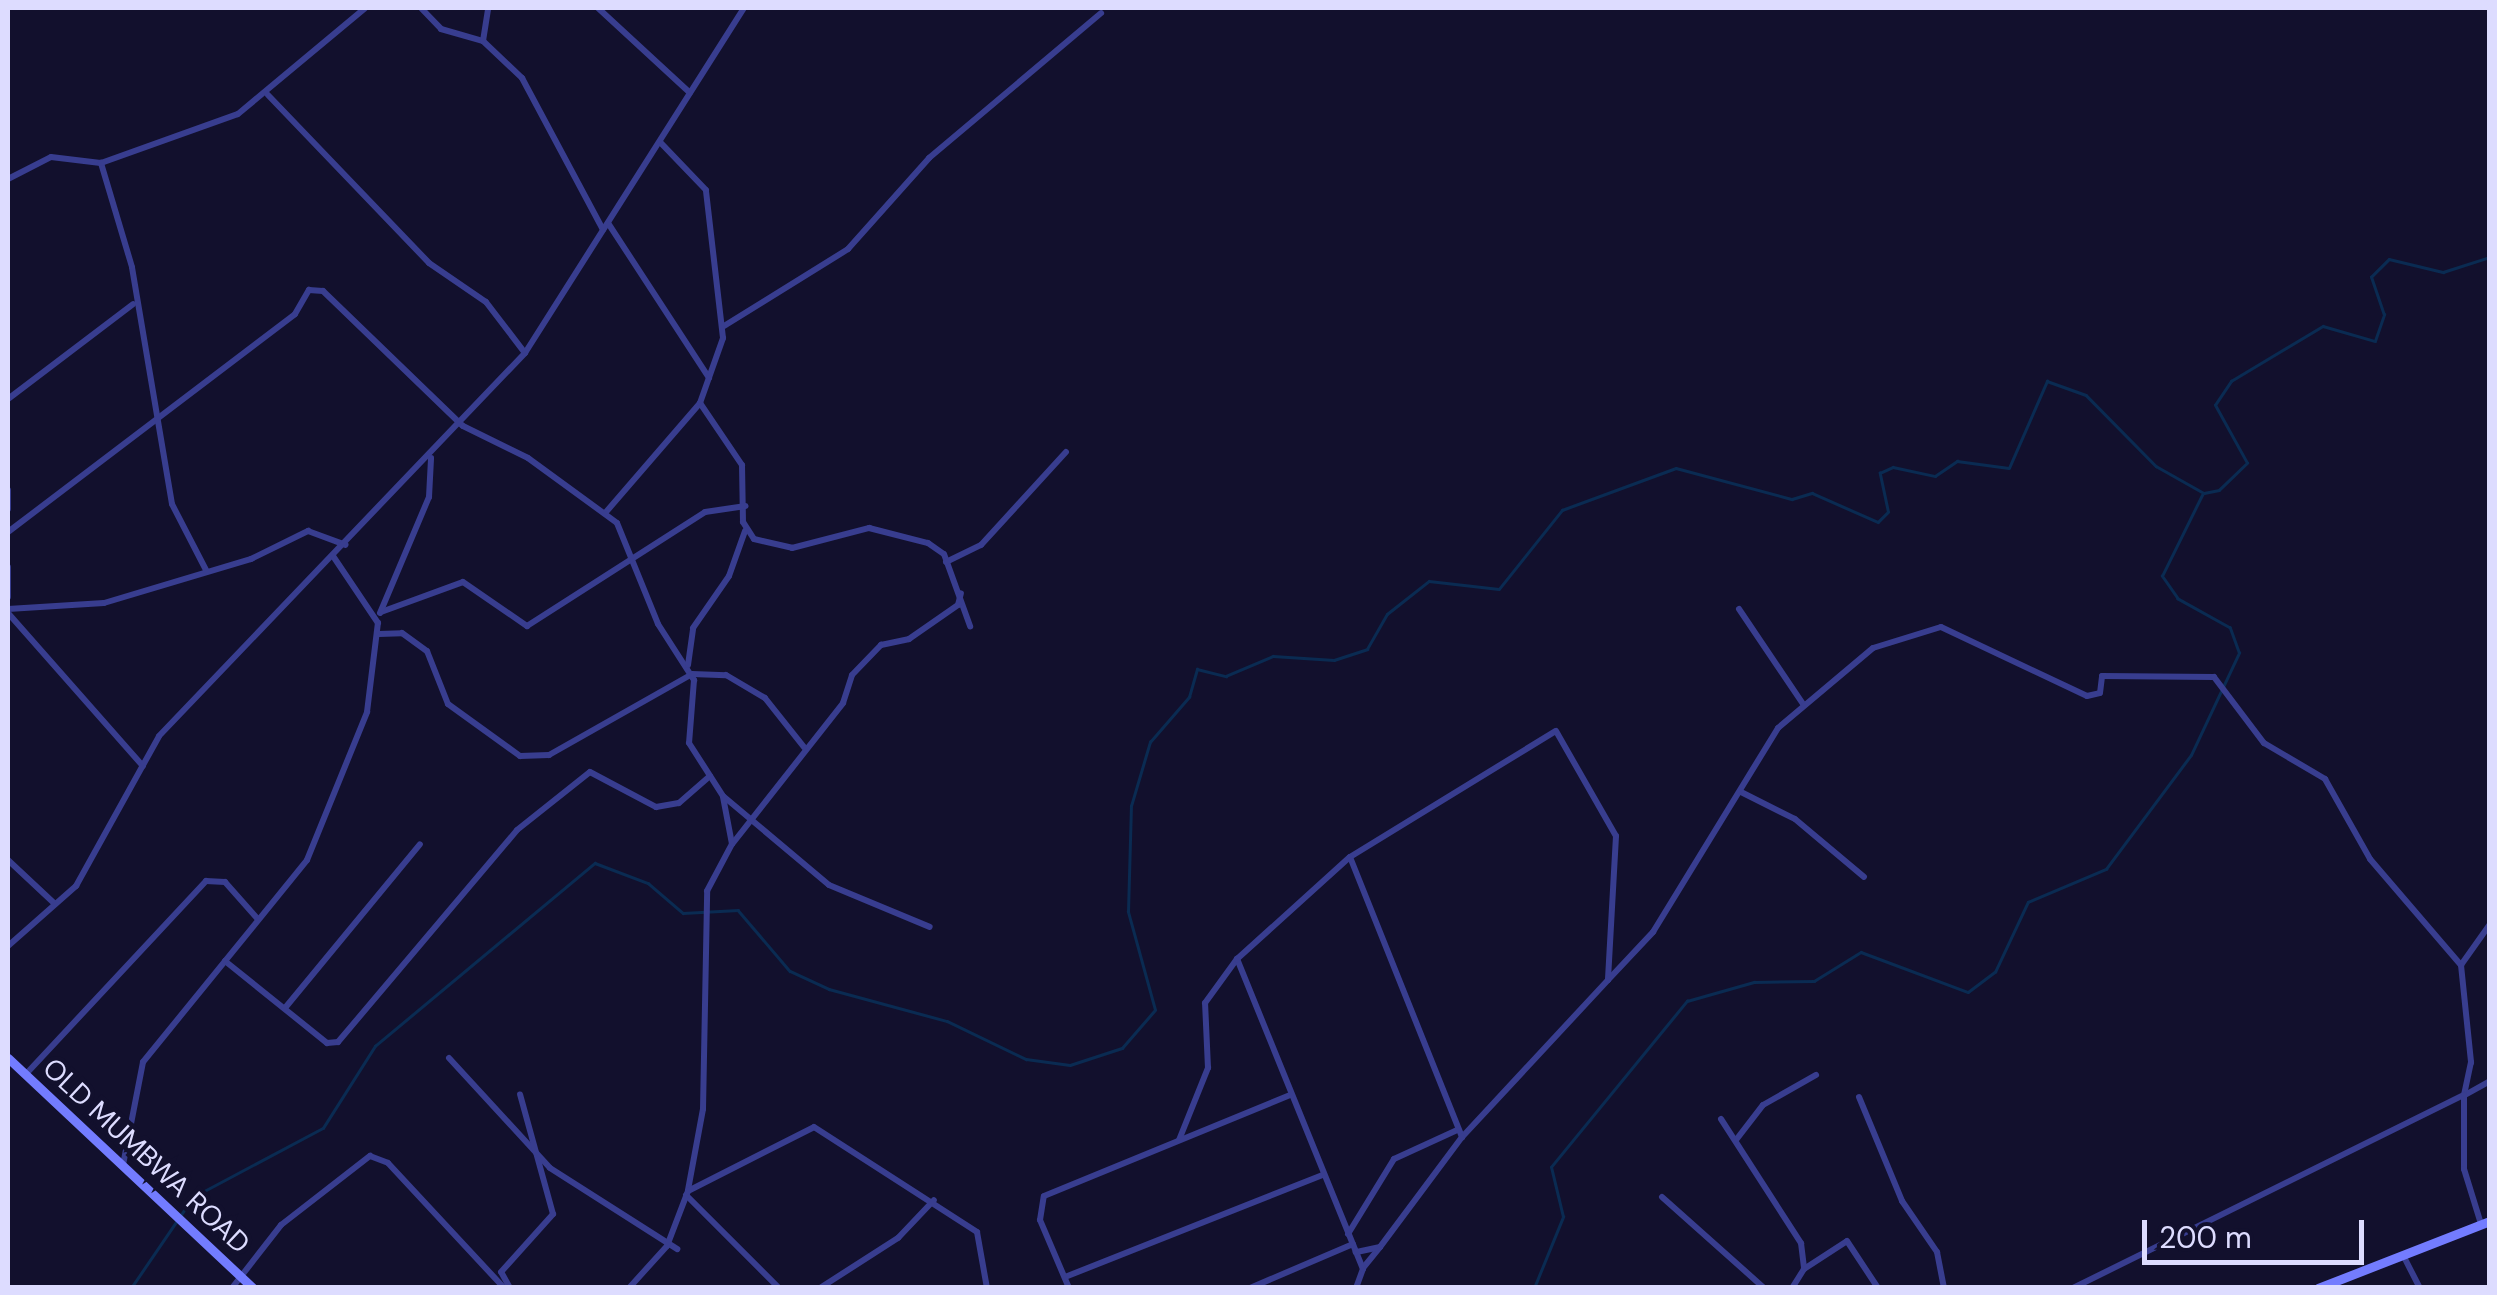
<!DOCTYPE html>
<html>
<head>
<meta charset="utf-8">
<style>
  body { margin:0 }
  #map { position:relative; width:2497px; height:1295px; overflow:hidden; background:#12102d; font-family:"DM Sans",sans-serif }
  div>[style] { position:absolute }
  [style*='--x'] { left:calc(var(--x)*1px); top:calc(var(--y)*1px); width:calc(var(--w)*1px); rotate:calc(var(--a)*1deg) }
  .stream>* { height:2.5px; margin:-1.25px; padding:0 1.25px; transform-origin:1.25px; border-radius:1.25px; background:#0a2b52 }
  .street>* { height:6px; margin:-3px; padding:0 3px; transform-origin:3px; border-radius:3px; background:#383d8f }
  .secondary>* { height:9px; margin:-4.5px; padding:0 4.5px; transform-origin:4.5px; border-radius:4.5px; background:#737cff }
  span { translate:-50% -50%; white-space:nowrap; text-align:center; line-height:1.15; -webkit-text-stroke:9px #12102d; paint-order:stroke }
  .street-label { font-size:28px; color:#dddcff }
  .frame { position:absolute; inset:0; border:10px solid #dddcff; pointer-events:none }
  .scale { position:absolute; left:2142px; top:1220px; width:222px; height:45px; box-sizing:border-box; border:5px solid #dddcff; border-top:0; padding-left:12px; font-size:30px; line-height:35px; white-space:nowrap; color:#dddcff; -webkit-text-stroke:8px #12102d; paint-order:stroke }
</style>
</head>
<body>
<div id="map">
  <div class="stream">
    <i style="--x:131;--y:1288;--w:110;--a:-55.7"></i>
    <i style="--x:193;--y:1197;--w:147;--a:-28"></i>
    <i style="--x:323;--y:1128;--w:97;--a:-57.6"></i>
    <i style="--x:375;--y:1046;--w:286;--a:-39.8"></i>
    <i style="--x:595;--y:863;--w:57;--a:20.7"></i>
    <i style="--x:648;--y:883;--w:46;--a:40.6"></i>
    <i style="--x:683;--y:913;--w:55;--a:-3.1"></i>
    <i style="--x:738;--y:910;--w:80;--a:49.6"></i>
    <i style="--x:790;--y:971;--w:43;--a:24.8"></i>
    <i style="--x:829;--y:989;--w:122;--a:15.2"></i>
    <i style="--x:947;--y:1021;--w:88;--a:25.7"></i>
    <i style="--x:1026;--y:1059;--w:44;--a:7.8"></i>
    <i style="--x:1070;--y:1065;--w:55;--a:-18.1"></i>
    <i style="--x:1122;--y:1048;--w:50;--a:-49"></i>
    <i style="--x:1155;--y:1010;--w:102;--a:-105.4"></i>
    <i style="--x:1128;--y:912;--w:106;--a:-88.4"></i>
    <i style="--x:1131;--y:806;--w:67;--a:-73.5"></i>
    <i style="--x:1150;--y:742;--w:60;--a:-49.1"></i>
    <i style="--x:1189;--y:697;--w:29;--a:-74"></i>
    <i style="--x:1197;--y:669;--w:30;--a:14"></i>
    <i style="--x:1226;--y:676;--w:51;--a:-23.1"></i>
    <i style="--x:1273;--y:656;--w:61;--a:3.8"></i>
    <i style="--x:1334;--y:660;--w:35;--a:-18"></i>
    <i style="--x:1367;--y:649;--w:40;--a:-60.3"></i>
    <i style="--x:1387;--y:614;--w:53;--a:-38.2"></i>
    <i style="--x:1429;--y:581;--w:70;--a:6.5"></i>
    <i style="--x:1499;--y:589;--w:101;--a:-51.4"></i>
    <i style="--x:1562;--y:510;--w:121;--a:-20.2"></i>
    <i style="--x:1676;--y:468;--w:120;--a:15"></i>
    <i style="--x:1792;--y:499;--w:21;--a:-17"></i>
    <i style="--x:1812;--y:493;--w:72;--a:23.7"></i>
    <i style="--x:1878;--y:522;--w:14;--a:-45"></i>
    <i style="--x:1888;--y:512;--w:40;--a:-102"></i>
    <i style="--x:1880;--y:473;--w:14;--a:-25"></i>
    <i style="--x:1893;--y:467;--w:43;--a:12.1"></i>
    <i style="--x:1935;--y:476;--w:27;--a:-34"></i>
    <i style="--x:1957;--y:461;--w:52;--a:7.7"></i>
    <i style="--x:2009;--y:468;--w:95;--a:-66.4"></i>
    <i style="--x:2047;--y:381;--w:41;--a:19.7"></i>
    <i style="--x:2086;--y:395;--w:100;--a:45.4"></i>
    <i style="--x:2156;--y:466;--w:55;--a:29.4"></i>
    <i style="--x:2204;--y:493;--w:15;--a:-11"></i>
    <i style="--x:2219;--y:490;--w:39;--a:-44"></i>
    <i style="--x:2247;--y:463;--w:66;--a:-118.9"></i>
    <i style="--x:2215;--y:405;--w:29;--a:-56"></i>
    <i style="--x:2231;--y:381;--w:107;--a:-30.9"></i>
    <i style="--x:2323;--y:326;--w:54;--a:16.1"></i>
    <i style="--x:2375;--y:341;--w:28;--a:-71"></i>
    <i style="--x:2384;--y:315;--w:40;--a:-108.9"></i>
    <i style="--x:2371;--y:277;--w:25;--a:-45"></i>
    <i style="--x:2389;--y:259;--w:56;--a:13.5"></i>
    <i style="--x:2443;--y:272;--w:49;--a:-17.7"></i>
    <i style="--x:1534;--y:1288;--w:77;--a:-67.8"></i>
    <i style="--x:1563;--y:1217;--w:51;--a:-103.5"></i>
    <i style="--x:1551;--y:1167;--w:215;--a:-50.7"></i>
    <i style="--x:1687;--y:1001;--w:70;--a:-15.8"></i>
    <i style="--x:1754;--y:982;--w:60;--a:-1"></i>
    <i style="--x:1814;--y:981;--w:55;--a:-31.7"></i>
    <i style="--x:1861;--y:952;--w:114;--a:20.5"></i>
    <i style="--x:1968;--y:992;--w:34;--a:-37"></i>
    <i style="--x:1995;--y:972;--w:77;--a:-64.8"></i>
    <i style="--x:2028;--y:902;--w:85;--a:-22.9"></i>
    <i style="--x:2106;--y:869;--w:142;--a:-53.3"></i>
    <i style="--x:2191;--y:755;--w:113;--a:-64.8"></i>
    <i style="--x:2239;--y:653;--w:27;--a:-110"></i>
    <i style="--x:2230;--y:628;--w:60;--a:-150.9"></i>
    <i style="--x:2178;--y:599;--w:28;--a:-125"></i>
    <i style="--x:2162;--y:576;--w:90;--a:-63.7"></i>
  </div>
  <div class="street">
    <i style="--x:421;--y:8;--w:29;--a:46"></i>
    <i style="--x:441;--y:29;--w:44;--a:15.9"></i>
    <i style="--x:483;--y:41;--w:54;--a:43.5"></i>
    <i style="--x:522;--y:78;--w:172;--a:61.9"></i>
    <i style="--x:598;--y:8;--w:125;--a:42.7"></i>
    <i style="--x:483;--y:41;--w:33;--a:-81"></i>
    <i style="--x:268;--y:95;--w:233;--a:46.2"></i>
    <i style="--x:429;--y:263;--w:69;--a:34.4"></i>
    <i style="--x:486;--y:302;--w:64;--a:52.6"></i>
    <i style="--x:8;--y:179;--w:48;--a:-27.1"></i>
    <i style="--x:51;--y:157;--w:50;--a:6.8"></i>
    <i style="--x:608;--y:223;--w:185;--a:56.9"></i>
    <i style="--x:724;--y:326;--w:146;--a:-31.8"></i>
    <i style="--x:848;--y:249;--w:122;--a:-48.3"></i>
    <i style="--x:929;--y:158;--w:225;--a:-40.1"></i>
    <i style="--x:8;--y:399;--w:157;--a:-37.2"></i>
    <i style="--x:700;--y:403;--w:75;--a:55.9"></i>
    <i style="--x:742;--y:465;--w:57;--a:89"></i>
    <i style="--x:743;--y:522;--w:20;--a:57"></i>
    <i style="--x:754;--y:539;--w:39;--a:13"></i>
    <i style="--x:792;--y:548;--w:80;--a:-14.6"></i>
    <i style="--x:869;--y:528;--w:61;--a:14.3"></i>
    <i style="--x:928;--y:543;--w:19;--a:35"></i>
    <i style="--x:944;--y:554;--w:77;--a:70.1"></i>
    <i style="--x:8;--y:490;--w:19;--a:90"></i>
    <i style="--x:606;--y:512;--w:144;--a:-49.2"></i>
    <i style="--x:700;--y:403;--w:69;--a:-70.5"></i>
    <i style="--x:723;--y:338;--w:149;--a:-96.6"></i>
    <i style="--x:706;--y:190;--w:66;--a:-133.8"></i>
    <i style="--x:8;--y:532;--w:360;--a:-37.2"></i>
    <i style="--x:295;--y:314;--w:28;--a:-60"></i>
    <i style="--x:309;--y:290;--w:14;--a:4"></i>
    <i style="--x:323;--y:291;--w:194;--a:44"></i>
    <i style="--x:463;--y:426;--w:72;--a:26.2"></i>
    <i style="--x:528;--y:458;--w:110;--a:36.1"></i>
    <i style="--x:617;--y:523;--w:109;--a:67.9"></i>
    <i style="--x:658;--y:624;--w:67;--a:57.3"></i>
    <i style="--x:694;--y:680;--w:63;--a:94.5"></i>
    <i style="--x:689;--y:743;--w:63;--a:57.3"></i>
    <i style="--x:723;--y:796;--w:138;--a:40"></i>
    <i style="--x:829;--y:885;--w:109;--a:22.6"></i>
    <i style="--x:946;--y:562;--w:39;--a:-26"></i>
    <i style="--x:981;--y:545;--w:126;--a:-47.6"></i>
    <i style="--x:8;--y:567;--w:30;--a:90"></i>
    <i style="--x:206;--y:570;--w:74;--a:-117.3"></i>
    <i style="--x:172;--y:504;--w:240;--a:-99.6"></i>
    <i style="--x:132;--y:267;--w:109;--a:-106.6"></i>
    <i style="--x:101;--y:163;--w:145;--a:-19.7"></i>
    <i style="--x:238;--y:114;--w:165;--a:-39.8"></i>
    <i style="--x:8;--y:609;--w:96;--a:-3.6"></i>
    <i style="--x:104;--y:603;--w:153;--a:-16.7"></i>
    <i style="--x:251;--y:559;--w:64;--a:-26.2"></i>
    <i style="--x:308;--y:531;--w:40;--a:20.2"></i>
    <i style="--x:1739;--y:609;--w:115;--a:56"></i>
    <i style="--x:381;--y:612;--w:87;--a:-20.1"></i>
    <i style="--x:463;--y:582;--w:78;--a:34.5"></i>
    <i style="--x:527;--y:626;--w:211;--a:-32.6"></i>
    <i style="--x:705;--y:512;--w:41;--a:-8.3"></i>
    <i style="--x:8;--y:613;--w:204;--a:48.6"></i>
    <i style="--x:380;--y:613;--w:126;--a:-67.1"></i>
    <i style="--x:429;--y:497;--w:39;--a:-87"></i>
    <i style="--x:379;--y:634;--w:23;--a:-2"></i>
    <i style="--x:402;--y:633;--w:31;--a:36"></i>
    <i style="--x:427;--y:651;--w:57;--a:68.4"></i>
    <i style="--x:448;--y:704;--w:89;--a:35.8"></i>
    <i style="--x:520;--y:756;--w:29;--a:-2"></i>
    <i style="--x:549;--y:755;--w:164;--a:-29.5"></i>
    <i style="--x:692;--y:674;--w:34;--a:2"></i>
    <i style="--x:726;--y:675;--w:45;--a:30.5"></i>
    <i style="--x:765;--y:698;--w:63;--a:51.5"></i>
    <i style="--x:688;--y:665;--w:37;--a:-82"></i>
    <i style="--x:693;--y:628;--w:63;--a:-55.3"></i>
    <i style="--x:729;--y:576;--w:48;--a:-70.4"></i>
    <i style="--x:1741;--y:792;--w:60;--a:26.6"></i>
    <i style="--x:1795;--y:819;--w:90;--a:40"></i>
    <i style="--x:733;--y:843;--w:178;--a:-51.8"></i>
    <i style="--x:843;--y:703;--w:29;--a:-72"></i>
    <i style="--x:852;--y:675;--w:42;--a:-46"></i>
    <i style="--x:881;--y:645;--w:29;--a:-12"></i>
    <i style="--x:909;--y:639;--w:60;--a:-34.8"></i>
    <i style="--x:958;--y:605;--w:12;--a:-76"></i>
    <i style="--x:1350;--y:857;--w:241;--a:-31.5"></i>
    <i style="--x:1556;--y:731;--w:121;--a:60.3"></i>
    <i style="--x:1616;--y:836;--w:144;--a:93.2"></i>
    <i style="--x:1608;--y:980;--w:214;--a:132.9"></i>
    <i style="--x:8;--y:860;--w:64;--a:43.1"></i>
    <i style="--x:8;--y:946;--w:91;--a:-41.4"></i>
    <i style="--x:76;--y:886;--w:171;--a:-61"></i>
    <i style="--x:159;--y:736;--w:530;--a:-46.3"></i>
    <i style="--x:525;--y:353;--w:409;--a:-57.6"></i>
    <i style="--x:225;--y:961;--w:131;--a:38.8"></i>
    <i style="--x:327;--y:1043;--w:11;--a:-5"></i>
    <i style="--x:338;--y:1042;--w:277;--a:-49.8"></i>
    <i style="--x:517;--y:830;--w:93;--a:-38.5"></i>
    <i style="--x:590;--y:772;--w:75;--a:27.9"></i>
    <i style="--x:656;--y:807;--w:23;--a:-10"></i>
    <i style="--x:679;--y:803;--w:41;--a:-41.1"></i>
    <i style="--x:2461;--y:965;--w:50;--a:-54.7"></i>
    <i style="--x:1608;--y:980;--w:66;--a:-46.8"></i>
    <i style="--x:1653;--y:932;--w:239;--a:-58.5"></i>
    <i style="--x:1778;--y:728;--w:124;--a:-40.1"></i>
    <i style="--x:1873;--y:648;--w:71;--a:-17.2"></i>
    <i style="--x:1941;--y:627;--w:161;--a:25.3"></i>
    <i style="--x:2087;--y:696;--w:13;--a:-13"></i>
    <i style="--x:2100;--y:693;--w:17;--a:-83"></i>
    <i style="--x:2102;--y:676;--w:112;--a:0.5"></i>
    <i style="--x:2214;--y:677;--w:83;--a:52.9"></i>
    <i style="--x:2264;--y:743;--w:71;--a:30.5"></i>
    <i style="--x:2325;--y:779;--w:92;--a:60.6"></i>
    <i style="--x:2370;--y:859;--w:140;--a:49.4"></i>
    <i style="--x:2461;--y:965;--w:98;--a:84.1"></i>
    <i style="--x:2471;--y:1062;--w:34;--a:102"></i>
    <i style="--x:285;--y:1008;--w:212;--a:-50.5"></i>
    <i style="--x:449;--y:1058;--w:149;--a:47.4"></i>
    <i style="--x:550;--y:1168;--w:151;--a:32.5"></i>
    <i style="--x:26;--y:1074;--w:264;--a:-47"></i>
    <i style="--x:206;--y:881;--w:19;--a:3"></i>
    <i style="--x:225;--y:882;--w:48;--a:48.4"></i>
    <i style="--x:2465;--y:1095;--w:29;--a:-29"></i>
    <i style="--x:1859;--y:1097;--w:113;--a:67.5"></i>
    <i style="--x:1902;--y:1201;--w:62;--a:55.5"></i>
    <i style="--x:1937;--y:1252;--w:37;--a:79"></i>
    <i style="--x:1721;--y:1119;--w:148;--a:57.2"></i>
    <i style="--x:1801;--y:1243;--w:26;--a:83"></i>
    <i style="--x:1804;--y:1269;--w:22;--a:122"></i>
    <i style="--x:1179;--y:1140;--w:78;--a:-68.1"></i>
    <i style="--x:1208;--y:1068;--w:65;--a:-92.6"></i>
    <i style="--x:1205;--y:1003;--w:54;--a:-54"></i>
    <i style="--x:1736;--y:1140;--w:44;--a:-52.4"></i>
    <i style="--x:1763;--y:1105;--w:61;--a:-29.5"></i>
    <i style="--x:123;--y:1165;--w:105;--a:-79"></i>
    <i style="--x:143;--y:1062;--w:260;--a:-50.9"></i>
    <i style="--x:307;--y:860;--w:160;--a:-67.9"></i>
    <i style="--x:367;--y:712;--w:90;--a:-83"></i>
    <i style="--x:378;--y:623;--w:81;--a:-123.9"></i>
    <i style="--x:688;--y:1190;--w:82;--a:-79.5"></i>
    <i style="--x:703;--y:1109;--w:218;--a:-88.9"></i>
    <i style="--x:707;--y:891;--w:53;--a:-62"></i>
    <i style="--x:732;--y:844;--w:48;--a:-100.8"></i>
    <i style="--x:686;--y:1195;--w:132;--a:45"></i>
    <i style="--x:1662;--y:1197;--w:137;--a:41.7"></i>
    <i style="--x:1348;--y:1234;--w:88;--a:-58.5"></i>
    <i style="--x:1394;--y:1159;--w:69;--a:-24.7"></i>
    <i style="--x:2403;--y:1255;--w:37;--a:63"></i>
    <i style="--x:1363;--y:1268;--w:27;--a:-51"></i>
    <i style="--x:1804;--y:1269;--w:51;--a:-33.1"></i>
    <i style="--x:1847;--y:1241;--w:56;--a:56.6"></i>
    <i style="--x:1065;--y:1277;--w:277;--a:-21.6"></i>
    <i style="--x:232;--y:1288;--w:80;--a:-52.1"></i>
    <i style="--x:281;--y:1225;--w:113;--a:-37.8"></i>
    <i style="--x:370;--y:1156;--w:19;--a:21"></i>
    <i style="--x:388;--y:1163;--w:171;--a:47.1"></i>
    <i style="--x:510;--y:1288;--w:18;--a:-119"></i>
    <i style="--x:501;--y:1272;--w:78;--a:-48.1"></i>
    <i style="--x:553;--y:1214;--w:124;--a:-105.4"></i>
    <i style="--x:629;--y:1288;--w:57;--a:-47.9"></i>
    <i style="--x:667;--y:1246;--w:59;--a:-69.1"></i>
    <i style="--x:688;--y:1191;--w:141;--a:-26.9"></i>
    <i style="--x:814;--y:1127;--w:194;--a:32.8"></i>
    <i style="--x:977;--y:1232;--w:57;--a:79.9"></i>
    <i style="--x:820;--y:1288;--w:93;--a:-32.7"></i>
    <i style="--x:898;--y:1238;--w:52;--a:-46.5"></i>
    <i style="--x:1069;--y:1288;--w:74;--a:-113.1"></i>
    <i style="--x:1040;--y:1220;--w:24;--a:-81"></i>
    <i style="--x:1044;--y:1196;--w:266;--a:-22.3"></i>
    <i style="--x:1250;--y:1288;--w:112;--a:-23.1"></i>
    <i style="--x:1356;--y:1288;--w:20;--a:-70"></i>
    <i style="--x:1363;--y:1269;--w:335;--a:-112.1"></i>
    <i style="--x:1237;--y:959;--w:152;--a:-42.1"></i>
    <i style="--x:1350;--y:857;--w:302;--a:68.2"></i>
    <i style="--x:1462;--y:1137;--w:137;--a:126.7"></i>
    <i style="--x:1380;--y:1247;--w:25;--a:168"></i>
    <i style="--x:2073;--y:1288;--w:436;--a:-26.3"></i>
    <i style="--x:2464;--y:1095;--w:74;--a:90"></i>
    <i style="--x:2464;--y:1169;--w:58;--a:72.8"></i>
  </div>
  <div class="secondary">
    <i style="--x:8;--y:1058;--w:336;--a:43.2"></i>
    <i style="--x:2318;--y:1288;--w:185;--a:-21.3"></i>
  </div>
  <div class="street-label">
    <span style="left:146px;top:1156px;rotate:43deg">OLD MUMBWA ROAD</span>
  </div>
  <div class="frame"></div>
  <div class="scale">200 m</div>
</div>
</body>
</html>
